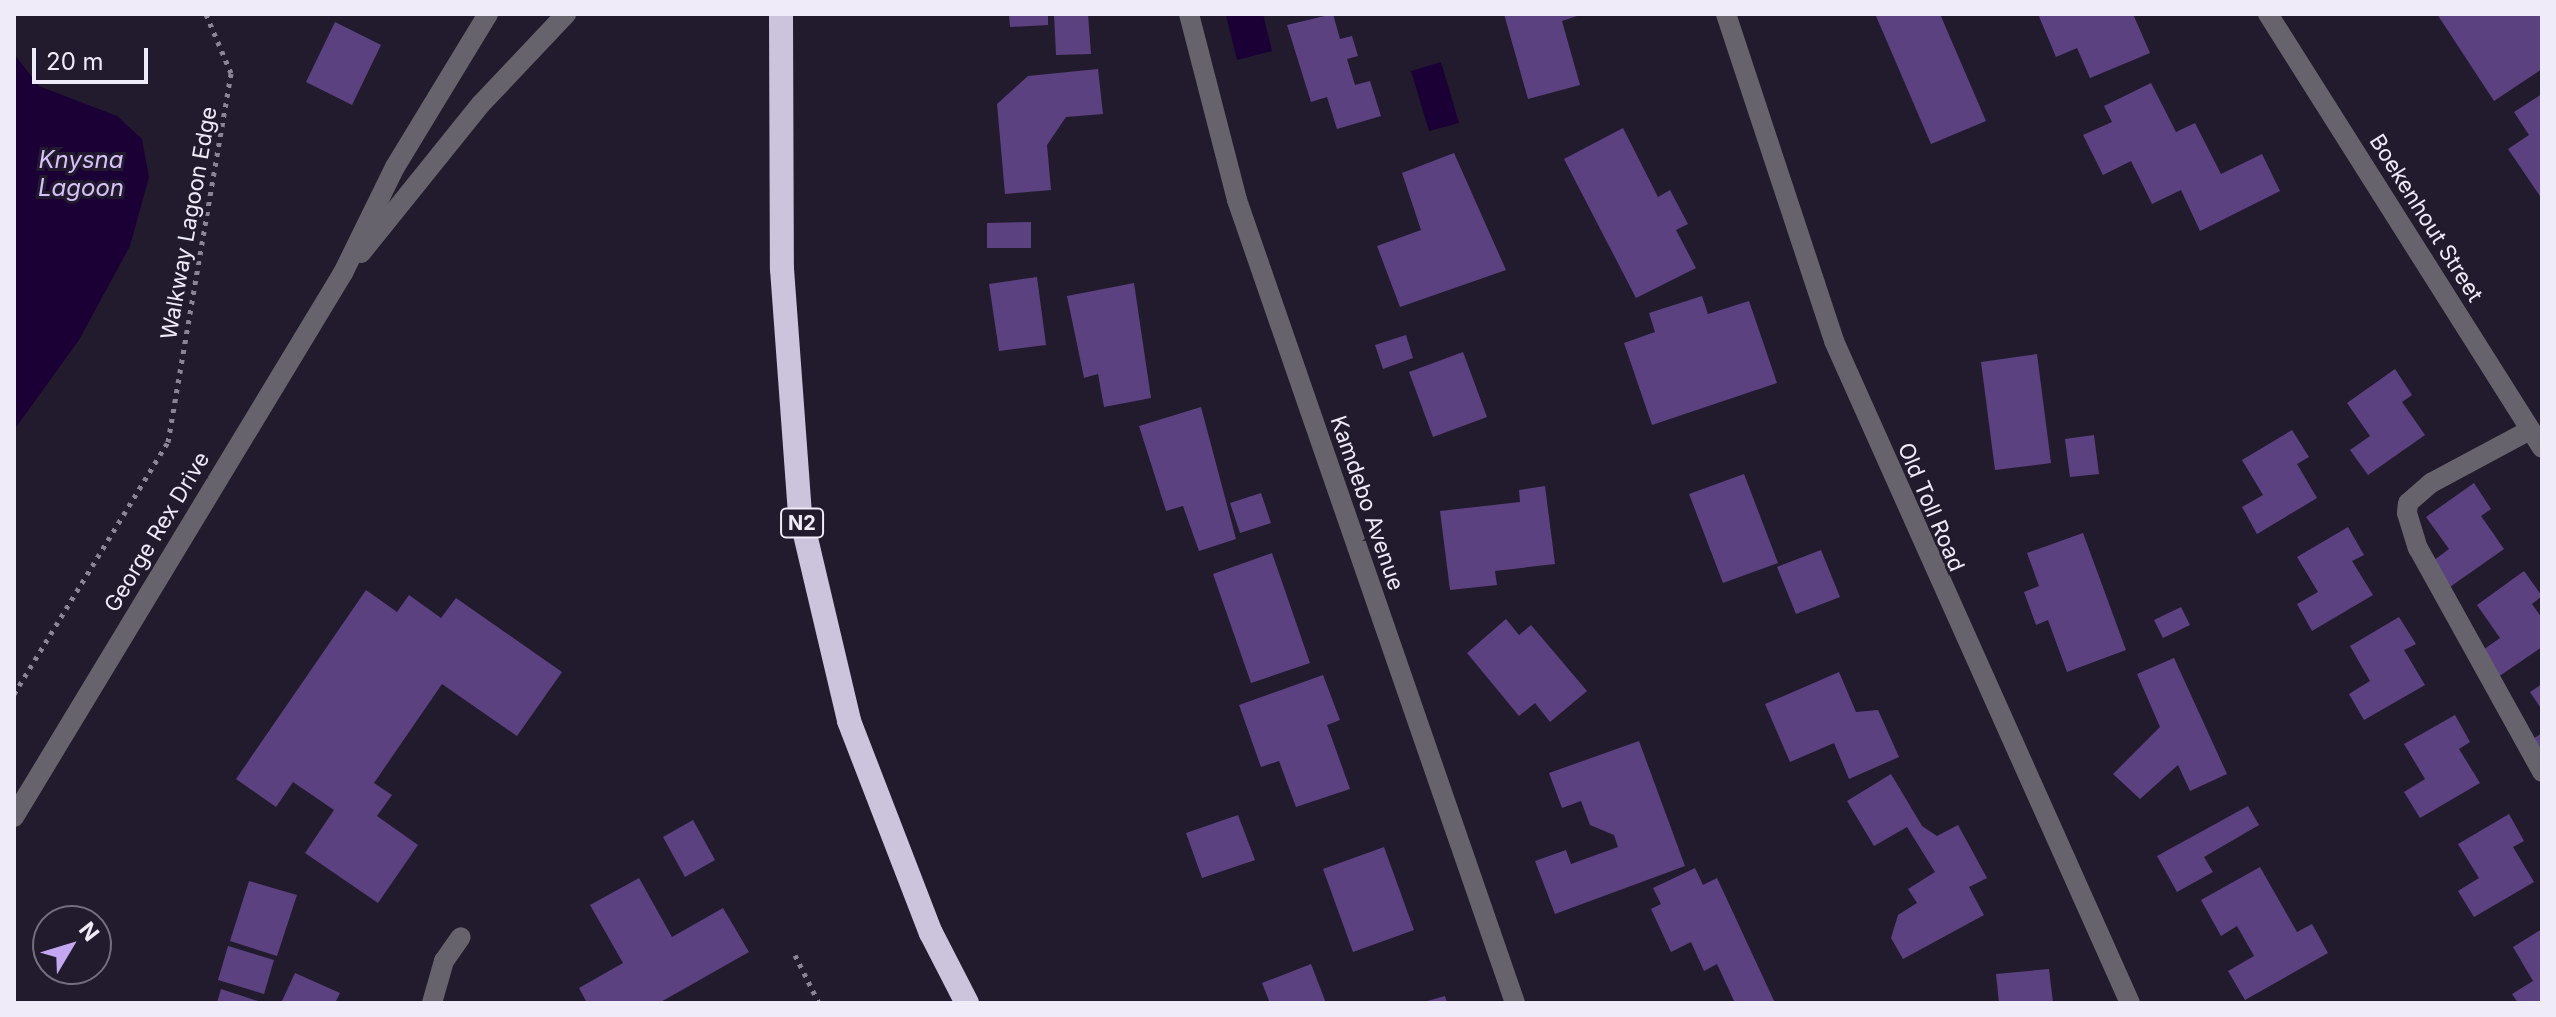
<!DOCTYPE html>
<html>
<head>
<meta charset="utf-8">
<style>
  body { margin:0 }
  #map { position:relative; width:2556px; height:1017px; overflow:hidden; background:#221b2e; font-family:Inter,sans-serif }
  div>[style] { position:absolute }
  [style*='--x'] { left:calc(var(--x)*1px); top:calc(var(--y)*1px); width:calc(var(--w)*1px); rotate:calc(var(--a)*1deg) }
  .water>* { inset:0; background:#1b0035 }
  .building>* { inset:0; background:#5c4180 }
  .path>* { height:5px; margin-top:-2.5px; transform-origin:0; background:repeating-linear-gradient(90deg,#8a8594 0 4px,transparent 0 10px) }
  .minor>* { height:20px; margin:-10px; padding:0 10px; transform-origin:10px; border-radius:10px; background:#67636d }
  .highway>* { height:24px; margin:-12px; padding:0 12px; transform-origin:12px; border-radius:12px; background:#ccc3dd }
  span { translate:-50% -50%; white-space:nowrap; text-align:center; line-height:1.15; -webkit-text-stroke:6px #221b2e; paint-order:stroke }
  .shield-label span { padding:2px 6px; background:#221b2e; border:2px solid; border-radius:6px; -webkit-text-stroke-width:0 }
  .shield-label { font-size:20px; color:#efebf8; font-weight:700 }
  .street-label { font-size:22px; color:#efebf8 }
  .water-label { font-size:24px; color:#d5c0f8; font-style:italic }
  .frame { position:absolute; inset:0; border:16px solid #efebf8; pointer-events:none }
  .north { position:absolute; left:32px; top:905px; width:80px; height:80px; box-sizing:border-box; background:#221b2e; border:2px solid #746e7f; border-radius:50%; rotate:52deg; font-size:22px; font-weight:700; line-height:32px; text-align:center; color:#efebf8 }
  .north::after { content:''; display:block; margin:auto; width:28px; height:36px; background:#c4a7f1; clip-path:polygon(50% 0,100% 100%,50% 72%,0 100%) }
  .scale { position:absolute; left:32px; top:48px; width:116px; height:36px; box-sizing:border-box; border:4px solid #efebf8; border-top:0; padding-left:10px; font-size:24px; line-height:28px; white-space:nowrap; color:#efebf8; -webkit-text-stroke:6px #221b2e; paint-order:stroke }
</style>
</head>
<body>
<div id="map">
  <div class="water">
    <i style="clip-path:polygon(1263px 14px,1272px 51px,1237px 60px,1226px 15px)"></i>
    <i style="clip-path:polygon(14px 54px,39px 86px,117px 116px,142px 139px,149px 177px,130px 246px,79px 340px,14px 430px)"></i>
    <i style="clip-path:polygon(1441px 62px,1459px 123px,1429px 131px,1411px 71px)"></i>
  </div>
  <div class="building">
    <i style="clip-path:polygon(1009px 14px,1048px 14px,1048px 25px,1010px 27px)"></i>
    <i style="clip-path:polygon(1054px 14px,1088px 14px,1091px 54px,1056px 55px)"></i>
    <i style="clip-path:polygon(1333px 14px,1340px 39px,1352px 36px,1358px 56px,1347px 59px,1355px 85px,1370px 81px,1381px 116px,1337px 129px,1327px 97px,1311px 102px,1287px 25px)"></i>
    <i style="clip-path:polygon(1504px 14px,1583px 14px,1562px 21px,1580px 85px,1528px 99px)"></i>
    <i style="clip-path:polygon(1940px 14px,1986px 121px,1931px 144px,1876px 16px)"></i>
    <i style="clip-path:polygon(2038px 14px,2133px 14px,2150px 53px,2090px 78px,2077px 48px,2056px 57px)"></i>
    <i style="clip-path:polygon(2437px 14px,2542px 14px,2542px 69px,2494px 101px)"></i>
    <i style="clip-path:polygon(335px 22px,381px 45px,352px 105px,306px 82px)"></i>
    <i style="clip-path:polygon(1098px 69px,1103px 114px,1066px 117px,1047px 145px,1051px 190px,1005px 194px,997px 104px,1028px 76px)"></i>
    <i style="clip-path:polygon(2151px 83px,2176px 132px,2195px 123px,2221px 174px,2262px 154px,2280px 191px,2200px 231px,2181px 190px,2152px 204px,2131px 161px,2103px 175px,2083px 135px,2112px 122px,2104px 106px)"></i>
    <i style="clip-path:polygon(2542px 94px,2542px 199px,2508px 149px,2529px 135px,2514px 112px)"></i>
    <i style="clip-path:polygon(1623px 128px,1658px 197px,1670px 190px,1688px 224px,1676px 230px,1696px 268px,1636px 298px,1564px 159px)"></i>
    <i style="clip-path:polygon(1454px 153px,1506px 270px,1400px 307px,1377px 246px,1421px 230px,1402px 173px)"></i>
    <i style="clip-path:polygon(1031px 222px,1031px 248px,987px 248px,987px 223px)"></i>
    <i style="clip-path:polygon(1037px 277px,1046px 345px,999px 351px,989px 284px)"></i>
    <i style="clip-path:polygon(1134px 283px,1151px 398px,1104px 407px,1098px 374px,1084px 378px,1067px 296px)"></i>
    <i style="clip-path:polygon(1702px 296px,1708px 314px,1749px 301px,1777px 383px,1652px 425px,1624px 343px,1655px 332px,1649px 313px)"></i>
    <i style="clip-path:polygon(1406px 335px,1413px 358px,1383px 369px,1375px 345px)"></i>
    <i style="clip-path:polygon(1463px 352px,1487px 417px,1433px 437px,1409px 372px)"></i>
    <i style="clip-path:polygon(2037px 354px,2051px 463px,1995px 470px,1981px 362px)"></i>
    <i style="clip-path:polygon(2395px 369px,2412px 395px,2402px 402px,2425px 435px,2368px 475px,2350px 450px,2370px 436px,2347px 403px)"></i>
    <i style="clip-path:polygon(1201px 407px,1236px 539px,1199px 551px,1183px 506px,1166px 511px,1139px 426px)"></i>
    <i style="clip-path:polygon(2292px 430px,2309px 457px,2297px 464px,2317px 498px,2257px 534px,2242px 507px,2263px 495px,2242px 460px)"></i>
    <i style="clip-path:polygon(2094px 435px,2099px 474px,2070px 477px,2065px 439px)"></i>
    <i style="clip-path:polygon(1744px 474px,1778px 563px,1723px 583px,1689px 494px)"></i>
    <i style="clip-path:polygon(2474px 483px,2491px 509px,2481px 516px,2504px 549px,2447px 589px,2429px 564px,2449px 549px,2426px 517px)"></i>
    <i style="clip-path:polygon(1545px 486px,1555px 564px,1495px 571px,1497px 585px,1450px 590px,1440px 511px,1520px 502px,1519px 490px)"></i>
    <i style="clip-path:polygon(1261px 493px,1271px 523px,1240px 533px,1230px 503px)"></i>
    <i style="clip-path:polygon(2348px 527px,2364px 555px,2352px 561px,2373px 595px,2312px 631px,2297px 604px,2318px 592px,2297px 557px)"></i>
    <i style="clip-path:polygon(2083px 533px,2126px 650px,2067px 672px,2048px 620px,2036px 625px,2024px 592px,2039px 586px,2027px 553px)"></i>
    <i style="clip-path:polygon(1821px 550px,1840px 597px,1796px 614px,1777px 567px)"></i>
    <i style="clip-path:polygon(1272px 553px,1310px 663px,1251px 683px,1213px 574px)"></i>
    <i style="clip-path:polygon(2524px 571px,2542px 596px,2532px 604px,2542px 618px,2542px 647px,2498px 677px,2480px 652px,2500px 638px,2477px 605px)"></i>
    <i style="clip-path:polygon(366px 590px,397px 612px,409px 595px,441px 618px,456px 598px,562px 672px,517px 736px,442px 684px,374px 783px,392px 795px,377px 816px,418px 845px,378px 903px,305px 853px,334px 810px,293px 782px,276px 807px,236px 779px)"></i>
    <i style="clip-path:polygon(2181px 607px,2190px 625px,2163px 638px,2154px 620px)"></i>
    <i style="clip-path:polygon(2399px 617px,2416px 644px,2404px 650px,2425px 685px,2364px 720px,2349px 694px,2370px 681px,2350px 646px)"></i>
    <i style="clip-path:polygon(1506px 619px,1519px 635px,1531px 625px,1587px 691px,1550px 722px,1535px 703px,1519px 716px,1467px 653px)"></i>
    <i style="clip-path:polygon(2174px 658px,2227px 774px,2190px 791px,2178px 765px,2140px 799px,2113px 774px,2160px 727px,2137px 674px)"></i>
    <i style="clip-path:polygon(1839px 672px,1856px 712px,1878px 710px,1899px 757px,1849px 779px,1834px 743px,1790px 762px,1765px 704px)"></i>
    <i style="clip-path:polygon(1323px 675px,1340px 720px,1327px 725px,1350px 789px,1296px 807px,1279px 761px,1261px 767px,1239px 705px)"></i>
    <i style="clip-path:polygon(2542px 684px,2542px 710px,2530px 692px)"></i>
    <i style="clip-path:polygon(2455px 715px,2470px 742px,2459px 749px,2480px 783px,2420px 818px,2404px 792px,2425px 779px,2404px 744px)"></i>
    <i style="clip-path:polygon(2542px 733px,2542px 752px,2533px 739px)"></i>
    <i style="clip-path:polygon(1639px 741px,1685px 866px,1555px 914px,1535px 861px,1566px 850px,1571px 864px,1618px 847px,1614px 835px,1590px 825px,1581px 801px,1562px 808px,1549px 773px)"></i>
    <i style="clip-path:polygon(1891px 774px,1922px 826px,1937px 836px,1958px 825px,1987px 878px,1969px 887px,1984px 915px,1903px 959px,1891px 938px,1898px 915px,1917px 903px,1908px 889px,1935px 872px,1907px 827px,1874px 846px,1847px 801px)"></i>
    <i style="clip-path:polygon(2248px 806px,2259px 825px,2204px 857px,2213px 872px,2177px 892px,2157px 856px)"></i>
    <i style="clip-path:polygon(2509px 814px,2524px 841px,2513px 847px,2534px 882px,2474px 917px,2458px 891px,2479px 878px,2458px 844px)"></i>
    <i style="clip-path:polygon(1238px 815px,1255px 860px,1202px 878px,1186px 833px)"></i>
    <i style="clip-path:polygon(693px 820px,715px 860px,685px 877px,663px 837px)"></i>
    <i style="clip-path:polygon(1384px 847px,1414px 930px,1353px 952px,1323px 869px)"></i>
    <i style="clip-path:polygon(2260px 867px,2297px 932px,2312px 924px,2328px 953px,2245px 1000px,2228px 971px,2254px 956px,2237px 926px,2221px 936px,2201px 900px)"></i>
    <i style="clip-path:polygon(1695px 868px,1703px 885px,1717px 878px,1775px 1003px,1735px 1003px,1717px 964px,1704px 971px,1691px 942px,1671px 952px,1651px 909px,1661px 904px,1653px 888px)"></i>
    <i style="clip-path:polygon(639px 878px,672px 937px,723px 908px,749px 952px,659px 1003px,587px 1003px,579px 988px,623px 963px,590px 905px)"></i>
    <i style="clip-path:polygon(249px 881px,297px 895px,277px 956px,230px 941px)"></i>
    <i style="clip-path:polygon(2542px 929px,2542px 1003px,2518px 1003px,2512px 994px,2533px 981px,2513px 947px)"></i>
    <i style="clip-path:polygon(228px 946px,274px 960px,264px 994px,218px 980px)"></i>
    <i style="clip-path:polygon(1311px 964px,1326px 1003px,1270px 1003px,1262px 983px)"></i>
    <i style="clip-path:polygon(2049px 969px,2053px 1003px,1999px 1003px,1996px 974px)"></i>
    <i style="clip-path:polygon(295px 973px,340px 993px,335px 1003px,281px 1003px)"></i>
    <i style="clip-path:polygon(221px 989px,261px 1002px,261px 1003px,217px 1003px)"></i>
    <i style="clip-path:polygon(1445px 996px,1447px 1003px,1424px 1003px,1424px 1002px)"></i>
  </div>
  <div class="path">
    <i style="--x:14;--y:694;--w:295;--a:-58.6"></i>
    <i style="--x:168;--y:442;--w:374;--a:-80.3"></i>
    <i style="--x:231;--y:73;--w:64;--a:-113"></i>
    <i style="--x:795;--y:955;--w:54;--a:63.4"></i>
  </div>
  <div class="minor">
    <i style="--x:1189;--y:14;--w:192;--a:75.5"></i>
    <i style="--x:1237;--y:200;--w:850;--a:70.9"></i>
    <i style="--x:1726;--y:14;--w:344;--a:71.7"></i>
    <i style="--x:1834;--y:341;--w:725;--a:65.91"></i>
    <i style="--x:2268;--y:14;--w:513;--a:57.73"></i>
    <i style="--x:361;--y:253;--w:191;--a:-51.2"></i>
    <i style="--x:481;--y:104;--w:124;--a:-46.6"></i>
    <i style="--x:2530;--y:430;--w:112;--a:151.8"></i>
    <i style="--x:2431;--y:483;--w:30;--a:139"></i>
    <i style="--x:2408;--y:503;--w:10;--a:96"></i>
    <i style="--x:2407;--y:513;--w:37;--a:73"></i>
    <i style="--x:2418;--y:548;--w:256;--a:61"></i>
    <i style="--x:14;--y:817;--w:636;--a:-58.84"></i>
    <i style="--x:343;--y:273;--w:118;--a:-63.9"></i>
    <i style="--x:395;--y:167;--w:179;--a:-58.7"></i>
    <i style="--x:432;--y:1003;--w:44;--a:-74.1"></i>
    <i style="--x:444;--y:961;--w:29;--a:-55"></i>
  </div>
  <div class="highway">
    <i style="--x:781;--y:14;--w:255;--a:89.8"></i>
    <i style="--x:782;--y:269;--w:245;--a:85.8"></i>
    <i style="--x:800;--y:513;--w:214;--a:76.7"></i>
    <i style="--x:849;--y:721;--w:227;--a:68.9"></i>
    <i style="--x:931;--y:933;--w:79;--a:62.8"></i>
  </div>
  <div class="shield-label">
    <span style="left:802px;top:523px">N2</span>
  </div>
  <div class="street-label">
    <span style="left:2426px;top:218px;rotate:58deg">Boekenhout Street</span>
    <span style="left:189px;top:223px;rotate:-80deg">Walkway Lagoon Edge</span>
    <span style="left:1367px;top:503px;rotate:71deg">Kamdebo Avenue</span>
    <span style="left:1931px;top:507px;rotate:67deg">Old Toll Road</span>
    <span style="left:157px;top:532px;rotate:-59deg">George Rex Drive</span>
  </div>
  <div class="water-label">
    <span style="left:81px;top:174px">Knysna<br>Lagoon</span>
  </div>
  <div class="frame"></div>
  <div class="north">N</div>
  <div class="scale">20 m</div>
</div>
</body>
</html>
